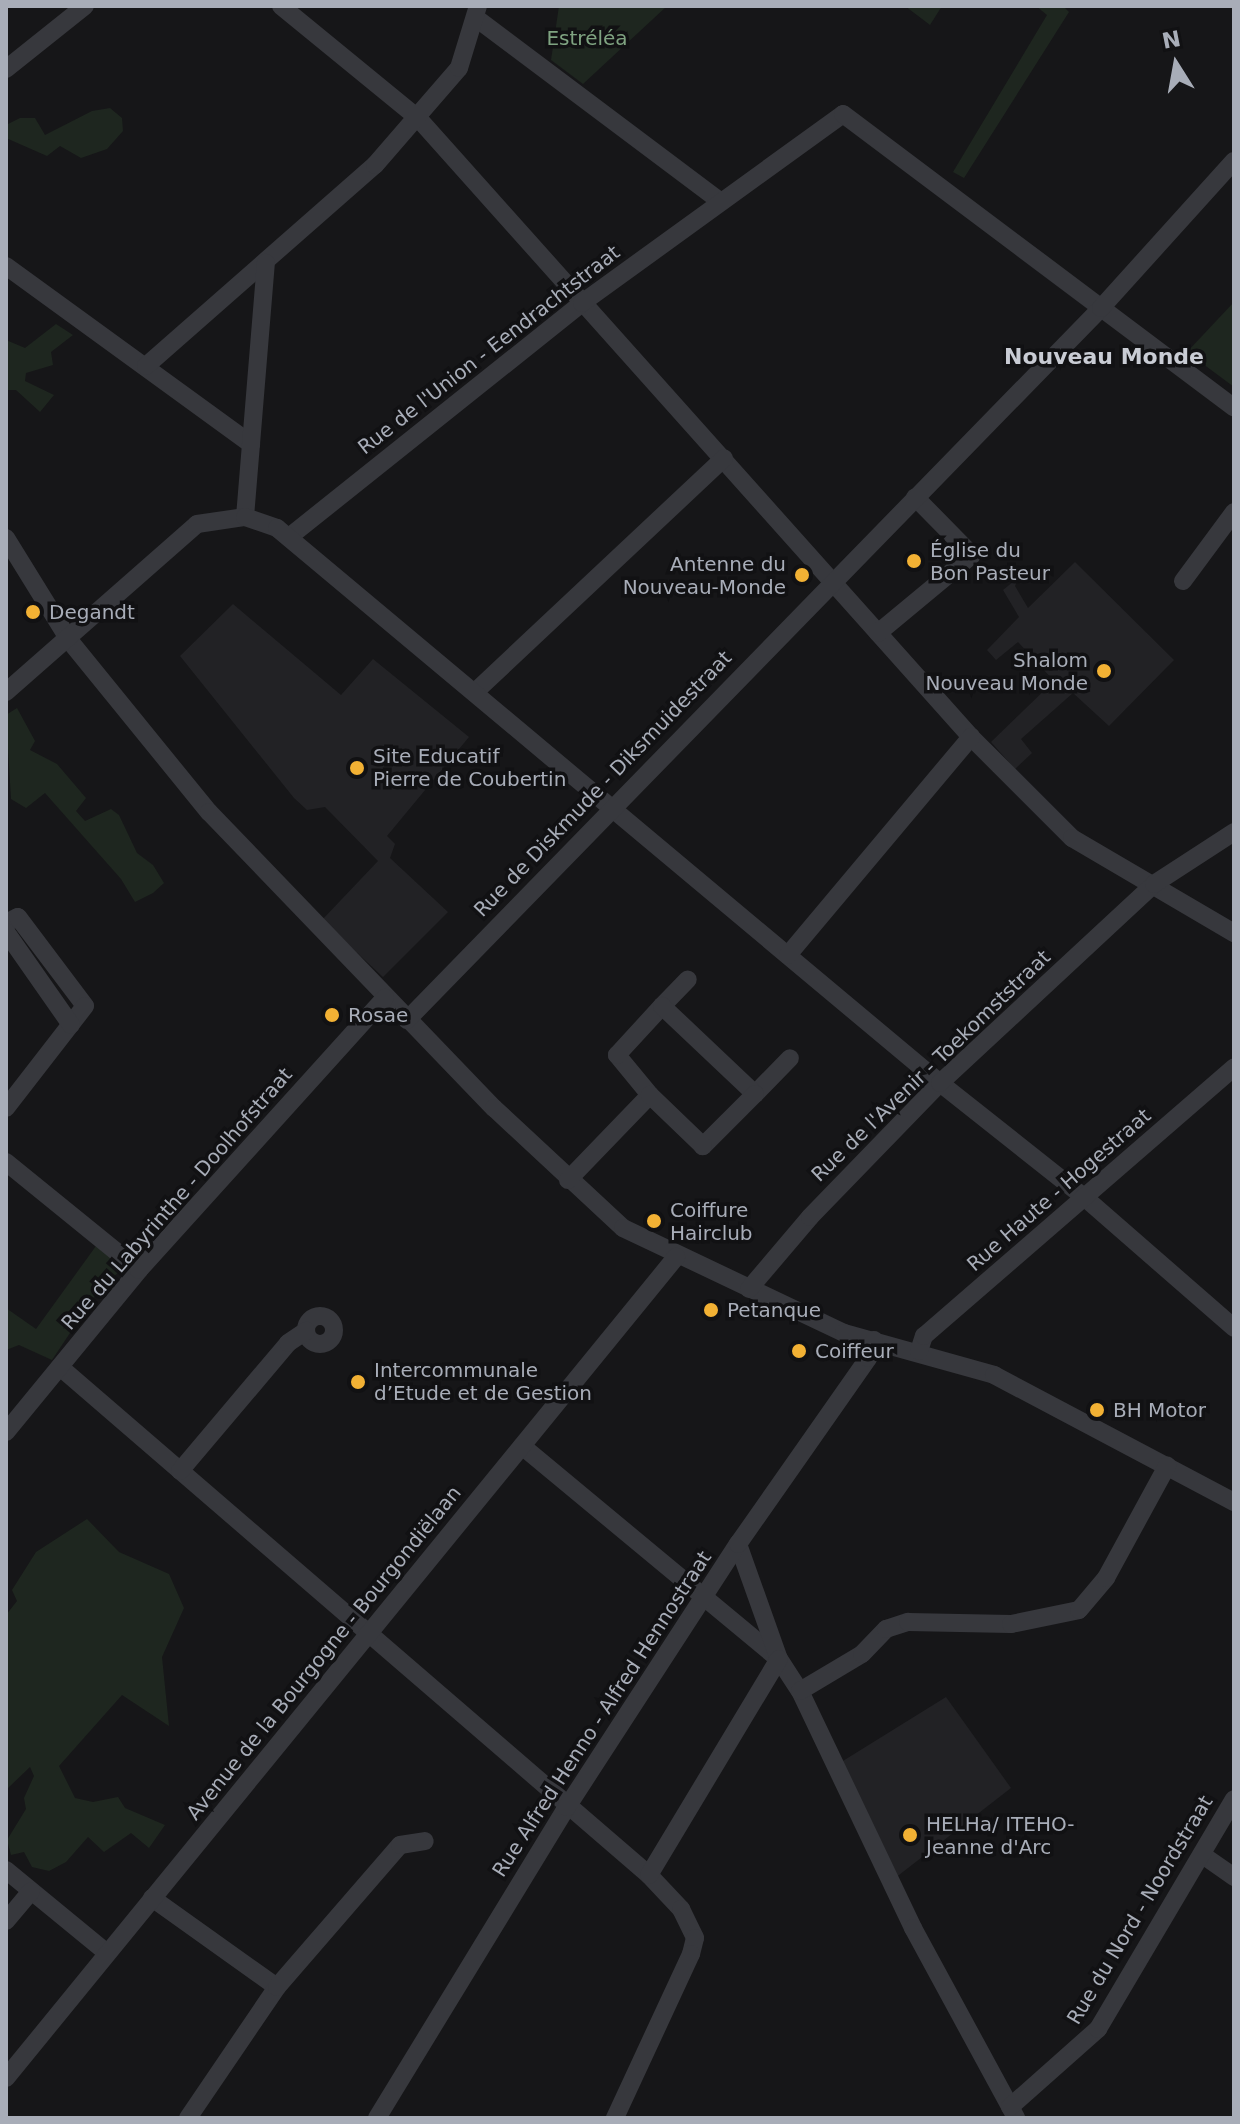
<!DOCTYPE html>
<html>
<head>
<meta charset="utf-8">
<style>
  body { margin:0 }
  #map { position:relative; width:1240px; height:2124px; overflow:hidden; background:#161618; font-family:"DejaVu Sans",sans-serif }
  div>[style] { position:absolute }
  [style*='--x'] { left:calc(var(--x)*1px); top:calc(var(--y)*1px); width:calc(var(--w)*1px); rotate:calc(var(--a)*1deg) }
  .built>* { inset:0; background:#222225 }
  .green>* { inset:0; background:#1e261f }
  .minor>* { height:18px; margin:-9px; padding:0 9px; transform-origin:9px; border-radius:9px; background:#37383d }
  .minor>.ring { margin:-9px; padding:0; box-sizing:content-box; background:none; border:18px solid #37383d; border-radius:50% }
  .dots>* { width:22px; height:22px; translate:-50% -50%; box-sizing:border-box; border:4px solid #111113; border-radius:50% }
  span { translate:-50% -50%; white-space:nowrap; text-align:center; line-height:1.15; -webkit-text-stroke:7px #111113; paint-order:stroke }
  .park-label { font-size:20px; color:#7fa381 }
  .street-label { font-size:20px; color:#a8adb8 }
  .poi-label { font-size:20px; color:#a8adb8 }
  .left { translate:0 -50%; text-align:left }
  .right { translate:-100% -50%; text-align:right }
  .neighbourhood-label { font-size:22px; color:#c9ccd4; font-weight:700 }
  .frame { position:absolute; inset:0; border:8px solid #a8adb8; pointer-events:none }
  .north { position:absolute; left:1136px; top:24px; width:80px; height:80px; -webkit-text-stroke:6px #111113; paint-order:stroke; rotate:349deg; font-size:22px; font-weight:700; line-height:32px; text-align:center; color:#a8adb8 }
  .north::after { content:''; display:block; margin:auto; width:28px; height:36px; background:#a8adb8; clip-path:polygon(50% 0,100% 100%,50% 72%,0 100%) }
</style>
</head>
<body>
<div id="map">
  <div class="built">
    <i style="clip-path:polygon(1075px 562px,1174px 660px,1109px 726px,1073px 693px,1021px 739px,1032px 753px,1015px 769px,991px 742px,1054px 681px,1018px 642px,996px 660px,987px 650px,1019px 617px,1003px 590px,1019px 577px,1015px 586px,1028px 608px)"></i>
    <i style="clip-path:polygon(233px 604px,341px 695px,373px 659px,469px 737px,387px 836px,395px 844px,390px 858px,448px 912px,383px 977px,322px 920px,378px 861px,325px 807px,307px 810px,294px 798px,180px 656px)"></i>
    <i style="clip-path:polygon(946px 1697px,1011px 1788px,890px 1882px,838px 1764px)"></i>
  </div>
  <div class="green">
    <i style="clip-path:polygon(559px 6px,667px 6px,583px 84px,551px 60px)"></i>
    <i style="clip-path:polygon(905px 6px,942px 6px,930px 25px)"></i>
    <i style="clip-path:polygon(1036px 6px,1063px 6px,1069px 12px,964px 178px,953px 172px,1047px 15px)"></i>
    <i style="clip-path:polygon(110px 108px,122px 118px,123px 131px,107px 149px,81px 158px,60px 146px,47px 156px,6px 138px,8px 124px,20px 118px,35px 118px,45px 135px,92px 111px)"></i>
    <i style="clip-path:polygon(1234px 302px,1234px 387px,1187px 352px)"></i>
    <i style="clip-path:polygon(56px 324px,73px 335px,51px 352px,53px 365px,26px 373px,25px 381px,54px 395px,40px 412px,16px 390px,6px 390px,6px 340px,25px 348px)"></i>
    <i style="clip-path:polygon(17px 708px,35px 741px,30px 750px,57px 764px,86px 798px,76px 811px,85px 821px,111px 809px,119px 815px,137px 853px,153px 865px,164px 883px,153px 893px,135px 902px,121px 879px,45px 793px,26px 808px,11px 799px,6px 715px)"></i>
    <i style="clip-path:polygon(96px 1246px,125px 1267px,100px 1288px,52px 1360px,19px 1345px,6px 1350px,6px 1308px,36px 1329px)"></i>
    <i style="clip-path:polygon(87px 1519px,119px 1552px,169px 1574px,184px 1608px,162px 1657px,169px 1726px,122px 1695px,59px 1766px,75px 1798px,93px 1802px,118px 1797px,125px 1808px,165px 1825px,149px 1848px,131px 1833px,104px 1852px,88px 1837px,66px 1862px,49px 1871px,32px 1867px,24px 1852px,11px 1855px,7px 1840px,26px 1809px,24px 1798px,34px 1776px,30px 1767px,6px 1790px,6px 1615px,17px 1601px,12px 1590px,36px 1552px)"></i>
  </div>
  <div class="minor">
    <i style="--x:281;--y:6;--w:177;--a:39.3"></i>
    <i style="--x:418;--y:118;--w:830;--a:48.22"></i>
    <i style="--x:971;--y:737;--w:143;--a:45"></i>
    <i style="--x:1072;--y:838;--w:188;--a:30.4"></i>
    <i style="--x:476;--y:18;--w:303;--a:36.9"></i>
    <i style="--x:6;--y:69;--w:101;--a:-38.6"></i>
    <i style="--x:6;--y:266;--w:303;--a:36"></i>
    <i style="--x:146;--y:366;--w:305;--a:-41.3"></i>
    <i style="--x:375;--y:165;--w:128;--a:-49.1"></i>
    <i style="--x:459;--y:68;--w:65;--a:-73"></i>
    <i style="--x:245;--y:517;--w:255;--a:-85.3"></i>
    <i style="--x:289;--y:537;--w:375;--a:-38.6"></i>
    <i style="--x:582;--y:303;--w:322;--a:-35.9"></i>
    <i style="--x:843;--y:114;--w:489;--a:36.9"></i>
    <i style="--x:6;--y:538;--w:120;--a:58.3"></i>
    <i style="--x:69;--y:640;--w:222;--a:50.9"></i>
    <i style="--x:209;--y:812;--w:411;--a:46.1"></i>
    <i style="--x:494;--y:1108;--w:176;--a:42.9"></i>
    <i style="--x:623;--y:1228;--w:245;--a:25.4"></i>
    <i style="--x:844;--y:1333;--w:156;--a:15.6"></i>
    <i style="--x:994;--y:1375;--w:272;--a:27.9"></i>
    <i style="--x:1183;--y:581;--w:86;--a:-53.5"></i>
    <i style="--x:878;--y:633;--w:122;--a:-39.7"></i>
    <i style="--x:972;--y:555;--w:81;--a:-134.5"></i>
    <i style="--x:476;--y:691;--w:340;--a:-43.2"></i>
    <i style="--x:6;--y:692;--w:254;--a:-41.3"></i>
    <i style="--x:197;--y:524;--w:49;--a:-8.3"></i>
    <i style="--x:245;--y:517;--w:34;--a:19"></i>
    <i style="--x:277;--y:528;--w:865;--a:39.93"></i>
    <i style="--x:940;--y:1083;--w:184;--a:38.4"></i>
    <i style="--x:1084;--y:1197;--w:199;--a:41.1"></i>
    <i style="--x:6;--y:923;--w:13;--a:-27"></i>
    <i style="--x:18;--y:917;--w:111;--a:53"></i>
    <i style="--x:85;--y:1006;--w:129;--a:127.8"></i>
    <i style="--x:6;--y:932;--w:113;--a:55"></i>
    <i style="--x:788;--y:955;--w:285;--a:-50"></i>
    <i style="--x:662;--y:1006;--w:37;--a:-46"></i>
    <i style="--x:407;--y:1020;--w:994;--a:-45.73"></i>
    <i style="--x:1101;--y:308;--w:198;--a:-47.9"></i>
    <i style="--x:755;--y:1094;--w:50;--a:-45.8"></i>
    <i style="--x:6;--y:1162;--w:171;--a:39.1"></i>
    <i style="--x:568;--y:1180;--w:118;--a:-46"></i>
    <i style="--x:650;--y:1095;--w:52;--a:-129.5"></i>
    <i style="--x:617;--y:1055;--w:67;--a:-47.4"></i>
    <i style="--x:662;--y:1006;--w:128;--a:43.4"></i>
    <i style="--x:755;--y:1094;--w:74;--a:135"></i>
    <i style="--x:703;--y:1146;--w:74;--a:-136.1"></i>
    <i style="--x:749;--y:1289;--w:94;--a:-49.7"></i>
    <i style="--x:810;--y:1217;--w:187;--a:-45.9"></i>
    <i style="--x:940;--y:1083;--w:292;--a:-42.9"></i>
    <i style="--x:1154;--y:884;--w:95;--a:-33"></i>
    <i class="ring" style="left:306px;top:1316px;width:10px;height:10px"></i>
    <i style="--x:919;--y:1351;--w:16;--a:-72"></i>
    <i style="--x:924;--y:1336;--w:410;--a:-40.9"></i>
    <i style="--x:60;--y:1367;--w:778;--a:40.78"></i>
    <i style="--x:649;--y:1875;--w:47;--a:46.7"></i>
    <i style="--x:681;--y:1909;--w:32;--a:64"></i>
    <i style="--x:695;--y:1938;--w:16;--a:104"></i>
    <i style="--x:691;--y:1954;--w:181;--a:114.9"></i>
    <i style="--x:6;--y:1432;--w:210;--a:-50.6"></i>
    <i style="--x:139;--y:1270;--w:367;--a:-47.9"></i>
    <i style="--x:522;--y:1446;--w:330;--a:39.7"></i>
    <i style="--x:180;--y:1471;--w:167;--a:-49.8"></i>
    <i style="--x:288;--y:1343;--w:22;--a:-34"></i>
    <i style="--x:738;--y:1544;--w:122;--a:70.4"></i>
    <i style="--x:779;--y:1659;--w:38;--a:57"></i>
    <i style="--x:800;--y:1691;--w:263;--a:64.5"></i>
    <i style="--x:913;--y:1928;--w:216;--a:61.5"></i>
    <i style="--x:800;--y:1691;--w:72;--a:-30.8"></i>
    <i style="--x:862;--y:1654;--w:35;--a:-46"></i>
    <i style="--x:886;--y:1629;--w:23;--a:-18"></i>
    <i style="--x:908;--y:1622;--w:103;--a:1.1"></i>
    <i style="--x:1011;--y:1624;--w:69;--a:-11.6"></i>
    <i style="--x:1079;--y:1610;--w:42;--a:-49.8"></i>
    <i style="--x:1106;--y:1578;--w:128;--a:-61.4"></i>
    <i style="--x:1204;--y:1856;--w:37;--a:35"></i>
    <i style="--x:6;--y:1870;--w:131;--a:39.4"></i>
    <i style="--x:649;--y:1875;--w:252;--a:-59"></i>
    <i style="--x:152;--y:1898;--w:153;--a:35.5"></i>
    <i style="--x:6;--y:1921;--w:39;--a:-50"></i>
    <i style="--x:6;--y:2078;--w:1060;--a:-50.78"></i>
    <i style="--x:1010;--y:2107;--w:118;--a:-41.6"></i>
    <i style="--x:1098;--y:2029;--w:267;--a:-59.4"></i>
    <i style="--x:188;--y:2118;--w:158;--a:-55.8"></i>
    <i style="--x:277;--y:1987;--w:188;--a:-49.1"></i>
    <i style="--x:400;--y:1845;--w:25;--a:-9"></i>
    <i style="--x:377;--y:2118;--w:364;--a:-58.6"></i>
    <i style="--x:567;--y:1807;--w:314;--a:-57"></i>
    <i style="--x:738;--y:1544;--w:227;--a:-55"></i>
    <i style="--x:868;--y:1358;--w:19;--a:-72"></i>
  </div>
  <div class="dots">
    <i style="left:914px;top:561px;background:#f2b134"></i>
    <i style="left:802px;top:575px;background:#f2b134"></i>
    <i style="left:33px;top:612px;background:#f2b134"></i>
    <i style="left:1104px;top:671px;background:#f2b134"></i>
    <i style="left:357px;top:768px;background:#f2b134"></i>
    <i style="left:332px;top:1015px;background:#f2b134"></i>
    <i style="left:654px;top:1221px;background:#f2b134"></i>
    <i style="left:711px;top:1310px;background:#f2b134"></i>
    <i style="left:799px;top:1351px;background:#f2b134"></i>
    <i style="left:358px;top:1382px;background:#f2b134"></i>
    <i style="left:1097px;top:1410px;background:#f2b134"></i>
    <i style="left:910px;top:1835px;background:#f2b134"></i>
  </div>
  <div class="park-label">
    <span style="left:587px;top:38px">Estréléa</span>
  </div>
  <div class="street-label">
    <span style="left:489px;top:350px;rotate:-38deg">Rue de l'Union - Eendrachtstraat</span>
    <span style="left:603px;top:784px;rotate:-46deg">Rue de Diskmude - Diksmuidestraat</span>
    <span style="left:931px;top:1066px;rotate:-44deg">Rue de l'Avenir - Toekomststraat</span>
    <span style="left:1059px;top:1190px;rotate:-41deg">Rue Haute - Hogestraat</span>
    <span style="left:177px;top:1199px;rotate:-49deg">Rue du Labyrinthe - Doolhofstraat</span>
    <span style="left:324px;top:1653px;rotate:-51deg">Avenue de la Bourgogne - Bourgondiëlaan</span>
    <span style="left:602px;top:1714px;rotate:-57deg">Rue Alfred Henno - Alfred Hennostraat</span>
    <span style="left:1140px;top:1910px;rotate:-59deg">Rue du Nord - Noordstraat</span>
  </div>
  <div class="poi-label">
    <span class="left" style="left:930px;top:562px">Église du<br>Bon Pasteur</span>
    <span class="right" style="left:786px;top:576px">Antenne du<br>Nouveau-Monde</span>
    <span class="left" style="left:49px;top:612px">Degandt</span>
    <span class="right" style="left:1088px;top:672px">Shalom<br>Nouveau Monde</span>
    <span class="left" style="left:373px;top:768px">Site Educatif<br>Pierre de Coubertin</span>
    <span class="left" style="left:348px;top:1015px">Rosae</span>
    <span class="left" style="left:670px;top:1222px">Coiffure<br>Hairclub</span>
    <span class="left" style="left:727px;top:1310px">Petanque</span>
    <span class="left" style="left:815px;top:1351px">Coiffeur</span>
    <span class="left" style="left:374px;top:1382px">Intercommunale<br>d’Etude et de Gestion</span>
    <span class="left" style="left:1113px;top:1410px">BH Motor</span>
    <span class="left" style="left:926px;top:1836px">HELHa/ ITEHO-<br>Jeanne d'Arc</span>
  </div>
  <div class="neighbourhood-label">
    <span style="left:1104px;top:357px">Nouveau Monde</span>
  </div>
  <div class="frame"></div>
  <div class="north">N</div>
</div>
</body>
</html>
